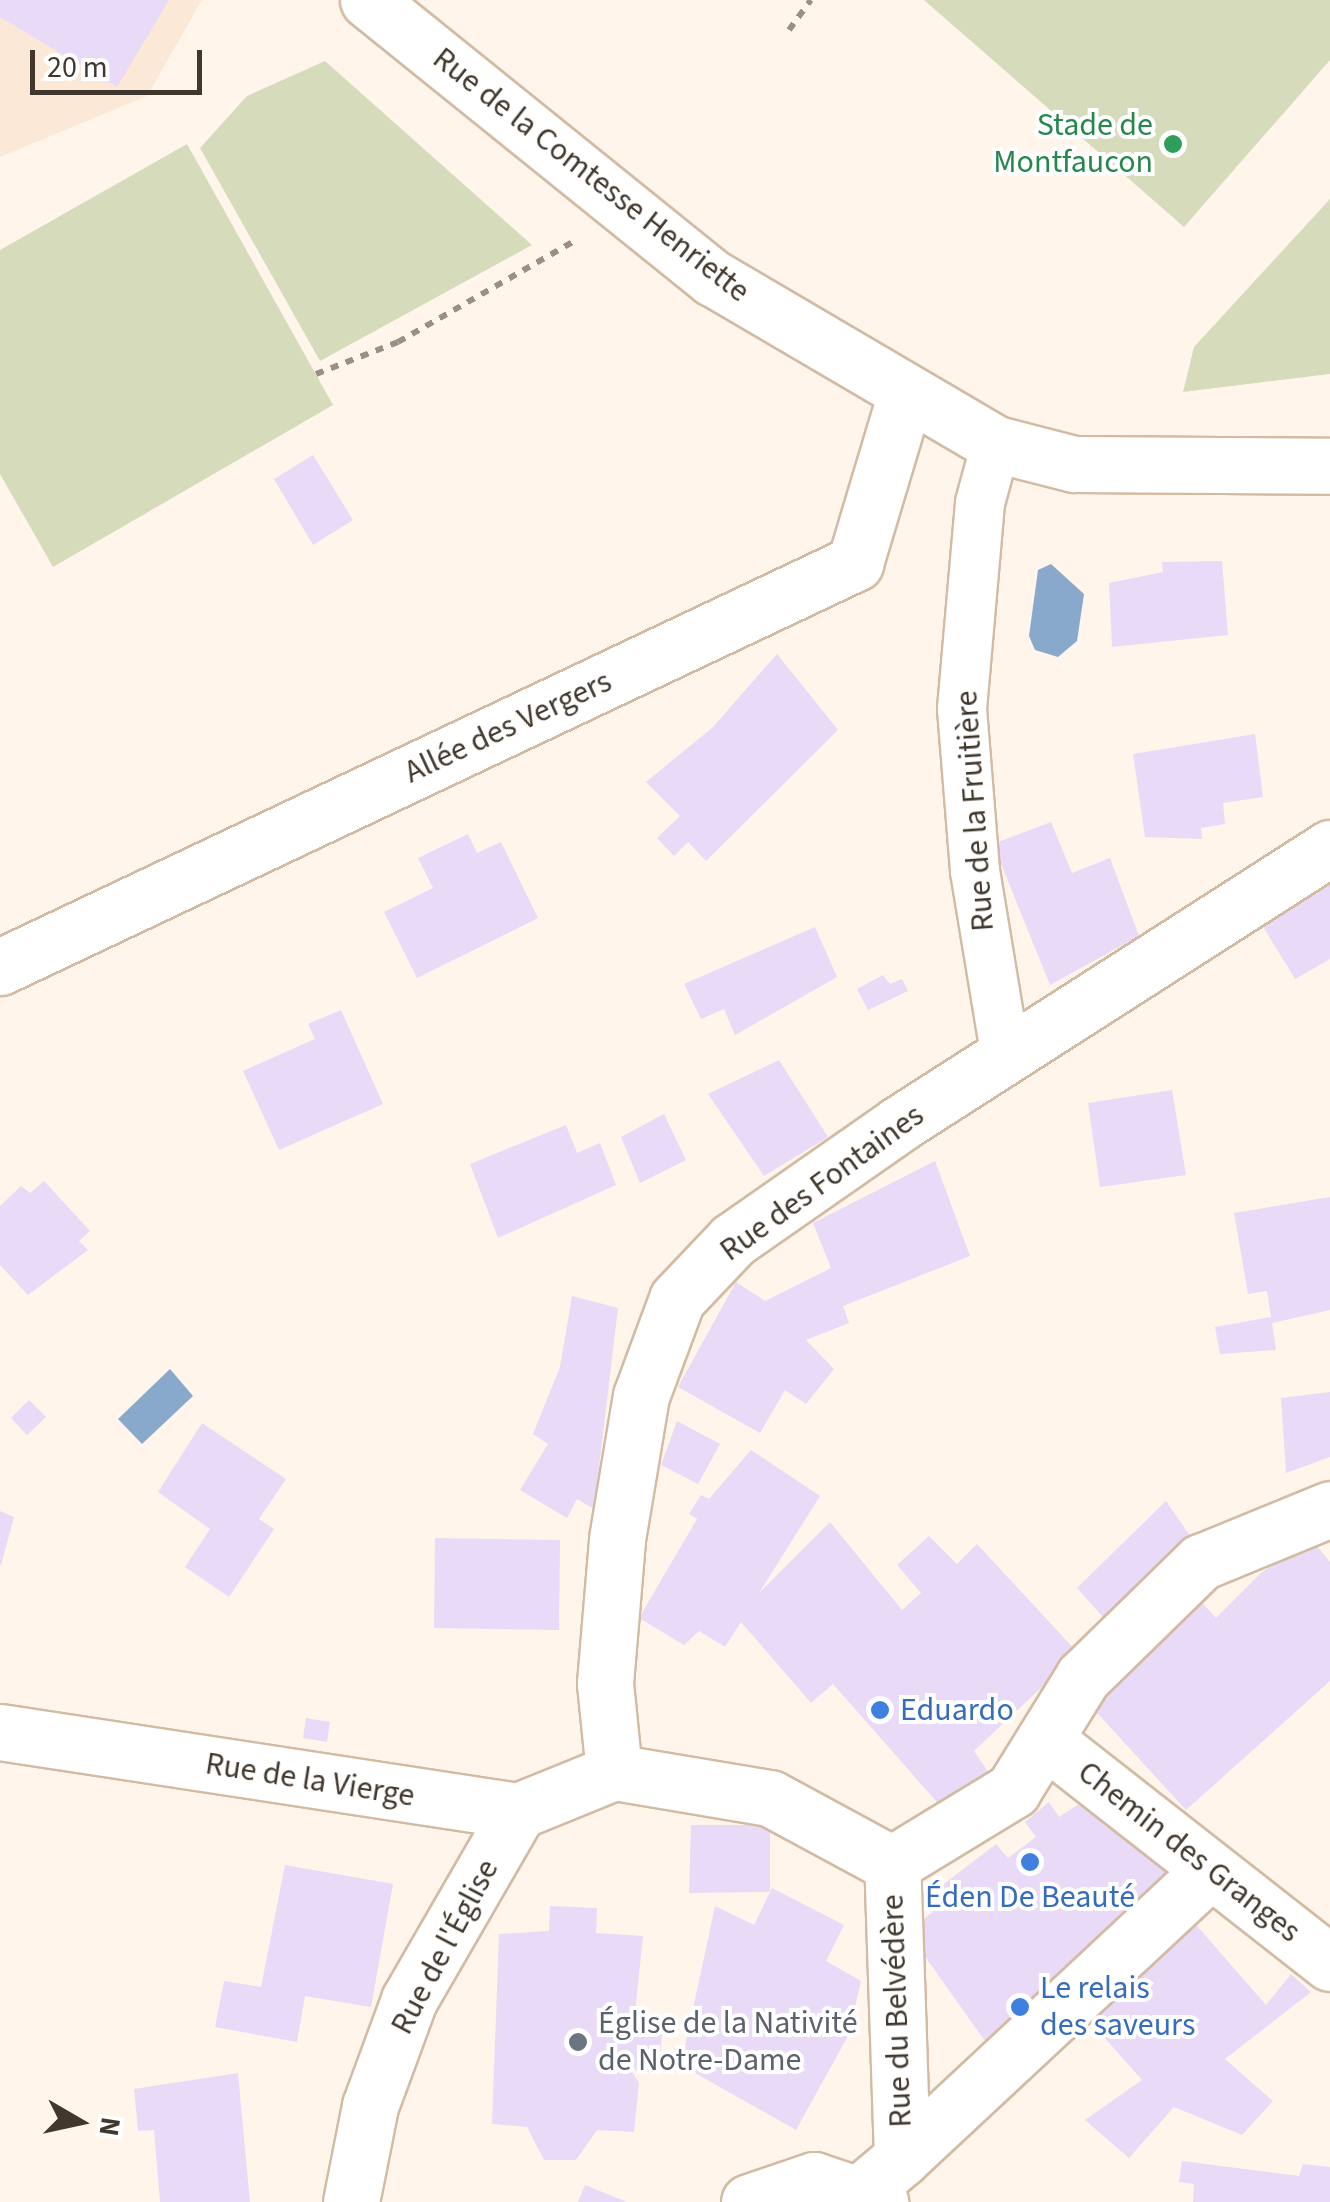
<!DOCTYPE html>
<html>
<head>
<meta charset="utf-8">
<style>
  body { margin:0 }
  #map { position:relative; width:1330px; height:2202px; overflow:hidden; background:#fff5eb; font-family:"Source Sans 3",sans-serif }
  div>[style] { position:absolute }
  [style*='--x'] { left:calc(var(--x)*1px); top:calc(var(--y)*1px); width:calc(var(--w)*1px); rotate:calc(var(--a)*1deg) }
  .built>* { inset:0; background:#fbe8d6 }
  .green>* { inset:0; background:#d6dcbb }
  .water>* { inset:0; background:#88a9cc }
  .building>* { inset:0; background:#e9daf8 }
  .path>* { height:6px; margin-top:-3px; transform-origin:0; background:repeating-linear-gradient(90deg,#998f85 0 8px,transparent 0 16px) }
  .roads { filter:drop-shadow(2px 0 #d3bba3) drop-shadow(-2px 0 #d3bba3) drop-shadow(0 2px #d3bba3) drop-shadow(0 -2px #d3bba3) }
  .pedestrian>* { height:48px; margin:-24px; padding:0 24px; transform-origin:24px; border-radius:24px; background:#fff }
  .minor>* { height:55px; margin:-27.5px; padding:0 27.5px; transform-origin:27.5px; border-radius:27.5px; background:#fff }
  .tertiary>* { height:55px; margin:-27.5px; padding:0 27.5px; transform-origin:27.5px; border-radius:27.5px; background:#fff }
  .dots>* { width:28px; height:28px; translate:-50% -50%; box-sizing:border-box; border:5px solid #fff; border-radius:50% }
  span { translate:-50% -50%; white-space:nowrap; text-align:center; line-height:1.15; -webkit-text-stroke:8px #fff; paint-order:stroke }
  .leisure-label { font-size:32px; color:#27864d }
  .right { translate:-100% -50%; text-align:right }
  .street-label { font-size:32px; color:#41372d }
  .shop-label { font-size:32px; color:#366cbe }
  .left { translate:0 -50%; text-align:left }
  .worship-label { font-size:32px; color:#5b616d }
  .north { position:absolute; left:30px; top:2072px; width:100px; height:100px; -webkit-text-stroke:8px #fff; paint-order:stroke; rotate:99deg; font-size:28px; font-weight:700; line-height:40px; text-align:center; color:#41372d }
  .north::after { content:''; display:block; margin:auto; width:35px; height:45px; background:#41372d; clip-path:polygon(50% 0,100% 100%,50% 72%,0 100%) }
  .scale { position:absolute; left:30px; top:50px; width:172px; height:45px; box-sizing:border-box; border:5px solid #41372d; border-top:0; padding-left:12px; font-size:30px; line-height:35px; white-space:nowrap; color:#41372d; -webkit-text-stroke:8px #fff; paint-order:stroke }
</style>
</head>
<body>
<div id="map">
  <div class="built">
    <i style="clip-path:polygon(0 0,202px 0,147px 96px,0 157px)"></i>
  </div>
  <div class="green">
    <i style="clip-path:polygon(924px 0,1330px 0,1330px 60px,1184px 227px)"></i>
    <i style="clip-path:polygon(325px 61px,532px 245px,320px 361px,200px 148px,247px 96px)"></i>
    <i style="clip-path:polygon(187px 144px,333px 405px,53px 567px,0 474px,0 250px)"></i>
    <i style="clip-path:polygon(1330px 199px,1330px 374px,1183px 392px,1194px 347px)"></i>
  </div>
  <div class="water">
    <i style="clip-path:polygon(1051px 564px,1084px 594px,1077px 641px,1058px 657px,1035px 650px,1029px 636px,1038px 570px)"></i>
    <i style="clip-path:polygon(170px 1369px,193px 1396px,142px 1444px,118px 1419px)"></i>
  </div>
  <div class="building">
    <i style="clip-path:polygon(0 0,169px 0,117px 87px,0 17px)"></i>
    <i style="clip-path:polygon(313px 455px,353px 520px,313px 545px,274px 479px)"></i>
    <i style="clip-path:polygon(1222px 561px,1228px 635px,1112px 647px,1109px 583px,1163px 572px,1162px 562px)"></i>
    <i style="clip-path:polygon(777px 654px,838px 730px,706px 861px,688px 842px,674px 856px,657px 838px,680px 816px,646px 782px,712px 728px)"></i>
    <i style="clip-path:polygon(1255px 734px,1263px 797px,1223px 803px,1225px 824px,1201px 828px,1202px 839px,1145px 837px,1133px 754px)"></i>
    <i style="clip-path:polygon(1051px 822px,1072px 873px,1110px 858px,1139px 936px,1050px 985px,993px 844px)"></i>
    <i style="clip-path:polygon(468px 834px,477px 853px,501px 842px,538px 918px,417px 978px,384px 912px,433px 888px,418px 858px)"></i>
    <i style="clip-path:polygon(1330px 878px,1330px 959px,1295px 979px,1259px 920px)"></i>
    <i style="clip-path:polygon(815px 927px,837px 977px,735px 1035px,724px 1009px,701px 1019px,684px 984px)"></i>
    <i style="clip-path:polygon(883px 975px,890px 984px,902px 979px,908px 991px,868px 1010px,857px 989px)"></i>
    <i style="clip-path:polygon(341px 1010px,383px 1104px,279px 1150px,243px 1071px,315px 1039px,308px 1024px)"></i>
    <i style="clip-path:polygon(779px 1060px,828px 1137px,764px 1176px,708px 1094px)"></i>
    <i style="clip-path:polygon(1172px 1090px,1186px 1175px,1100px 1187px,1088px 1103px)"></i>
    <i style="clip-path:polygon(664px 1114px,686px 1160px,640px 1183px,621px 1137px)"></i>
    <i style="clip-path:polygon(566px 1125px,577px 1153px,600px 1143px,616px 1185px,498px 1238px,470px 1164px)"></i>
    <i style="clip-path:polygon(935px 1161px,970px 1256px,843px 1306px,849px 1323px,806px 1340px,834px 1369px,806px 1404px,785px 1390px,760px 1433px,678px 1387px,736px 1282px,765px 1301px,831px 1268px,813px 1223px)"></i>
    <i style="clip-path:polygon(44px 1181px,90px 1231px,79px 1241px,88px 1250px,28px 1295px,0 1265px,0 1206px,21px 1186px,30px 1193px)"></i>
    <i style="clip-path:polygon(1330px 1197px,1330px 1310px,1272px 1323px,1276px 1350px,1220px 1354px,1215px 1327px,1271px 1317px,1267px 1291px,1248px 1294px,1234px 1213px)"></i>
    <i style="clip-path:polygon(572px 1296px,618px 1308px,594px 1509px,577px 1499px,567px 1518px,520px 1490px,548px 1444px,533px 1434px,560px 1367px)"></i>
    <i style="clip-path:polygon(1330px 1392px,1330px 1457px,1286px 1473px,1281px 1398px)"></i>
    <i style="clip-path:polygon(29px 1400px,46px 1417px,27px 1435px,11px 1418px)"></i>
    <i style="clip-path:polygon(677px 1421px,720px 1444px,698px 1484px,661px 1465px)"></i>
    <i style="clip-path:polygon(202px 1423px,286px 1479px,259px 1519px,274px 1529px,229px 1597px,185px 1567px,210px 1529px,158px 1492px)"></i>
    <i style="clip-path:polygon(751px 1450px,820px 1496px,759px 1593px,830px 1522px,902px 1610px,921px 1593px,897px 1565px,929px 1536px,957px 1564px,977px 1544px,1078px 1653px,974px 1751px,996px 1783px,943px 1809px,833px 1684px,811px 1703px,741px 1622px,725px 1647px,699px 1631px,684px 1645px,639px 1618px,697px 1519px,689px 1514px,701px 1495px,709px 1499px)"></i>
    <i style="clip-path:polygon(1166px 1501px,1195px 1543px,1109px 1624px,1077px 1588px)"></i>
    <i style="clip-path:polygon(0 1511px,14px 1517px,1px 1565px,0 1565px)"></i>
    <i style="clip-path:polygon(435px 1538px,560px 1540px,559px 1630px,434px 1628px)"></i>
    <i style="clip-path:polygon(1313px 1541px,1330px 1562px,1330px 1681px,1186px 1810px,1087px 1702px,1193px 1593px,1216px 1618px,1262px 1572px)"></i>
    <i style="clip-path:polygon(306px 1718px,330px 1722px,327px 1742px,303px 1738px)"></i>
    <i style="clip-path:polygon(1049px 1802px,1059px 1817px,1082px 1802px,1179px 1879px,987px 2044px,907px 1931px,933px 1912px,923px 1900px,996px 1844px,1008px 1858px,1036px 1837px,1025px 1822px)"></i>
    <i style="clip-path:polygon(691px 1825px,770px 1825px,770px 1892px,689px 1893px)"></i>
    <i style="clip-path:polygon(285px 1865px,393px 1884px,371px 2007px,305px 1996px,297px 2042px,215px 2027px,224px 1981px,261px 1987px)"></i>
    <i style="clip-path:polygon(772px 1888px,844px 1925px,826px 1961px,861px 1981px,849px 2034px,796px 2130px,681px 2065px,715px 1906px,754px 1925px)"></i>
    <i style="clip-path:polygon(550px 1906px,597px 1908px,596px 1933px,643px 1936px,635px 2013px,664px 2017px,658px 2073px,631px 2070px,639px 2083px,634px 2132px,597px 2130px,576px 2160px,544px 2160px,527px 2127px,492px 2124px,499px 1934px,549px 1931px)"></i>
    <i style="clip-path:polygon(1191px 1919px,1266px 2005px,1291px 1974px,1311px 1992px,1225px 2059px,1273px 2101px,1242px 2135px,1174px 2107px,1129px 2158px,1085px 2120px,1142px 2080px,1087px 2018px)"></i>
    <i style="clip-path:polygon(238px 2073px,250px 2202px,160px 2202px,154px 2130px,138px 2131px,134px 2089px)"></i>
    <i style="clip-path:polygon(1182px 2161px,1299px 2176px,1303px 2164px,1330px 2167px,1330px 2202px,1193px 2202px,1194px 2184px,1179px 2182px)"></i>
    <i style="clip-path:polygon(585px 2185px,627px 2202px,578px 2202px)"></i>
  </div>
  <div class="path">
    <i style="--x:789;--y:30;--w:37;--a:-54"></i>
    <i style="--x:316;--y:374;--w:88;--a:-21.3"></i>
    <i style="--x:398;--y:342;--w:205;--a:-29.8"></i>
  </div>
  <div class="roads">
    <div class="pedestrian">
      <i style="--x:996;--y:444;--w:61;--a:105.2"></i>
      <i style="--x:980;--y:503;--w:207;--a:95"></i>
      <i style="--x:962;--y:709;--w:163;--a:85.4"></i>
      <i style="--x:975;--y:871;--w:190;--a:80.6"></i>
    </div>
    <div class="minor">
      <i style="--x:0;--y:967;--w:946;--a:-25.29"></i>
      <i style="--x:855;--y:563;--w:177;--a:-73.3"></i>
      <i style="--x:0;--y:1732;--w:524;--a:8.67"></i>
      <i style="--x:518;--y:1811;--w:104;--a:-22.1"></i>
      <i style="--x:1048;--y:1742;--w:358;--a:38.1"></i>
      <i style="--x:614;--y:1772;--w:89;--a:-95.8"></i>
      <i style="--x:605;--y:1683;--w:144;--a:-85.2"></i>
      <i style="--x:617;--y:1539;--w:145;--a:-80.5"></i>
      <i style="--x:641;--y:1396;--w:103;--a:-69.6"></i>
      <i style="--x:677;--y:1299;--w:81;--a:-46.5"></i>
      <i style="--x:733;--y:1240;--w:203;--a:-34.9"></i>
      <i style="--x:899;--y:1124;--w:512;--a:-32.63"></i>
      <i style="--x:614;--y:1772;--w:158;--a:9.5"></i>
      <i style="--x:770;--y:1798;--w:139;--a:28.4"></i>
      <i style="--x:902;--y:2158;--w:421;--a:-43"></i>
      <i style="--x:351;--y:2202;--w:98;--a:-78.8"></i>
      <i style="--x:370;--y:2106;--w:113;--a:-69.8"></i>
      <i style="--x:409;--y:2000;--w:218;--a:-60"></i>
    </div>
    <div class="tertiary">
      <i style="--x:368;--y:0;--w:443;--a:38.9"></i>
      <i style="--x:713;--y:278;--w:328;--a:30.4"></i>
      <i style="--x:996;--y:444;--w:81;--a:14.4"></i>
      <i style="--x:1074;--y:464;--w:256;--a:0.4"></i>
      <i style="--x:863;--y:2191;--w:51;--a:-40.2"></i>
      <i style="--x:902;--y:2158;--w:294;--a:-91.9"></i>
      <i style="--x:892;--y:1864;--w:142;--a:-31.4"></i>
      <i style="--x:1013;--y:1790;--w:133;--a:-58.2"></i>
      <i style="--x:1083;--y:1677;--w:165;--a:-44.3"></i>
      <i style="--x:1201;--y:1562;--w:139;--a:-22.3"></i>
      <i style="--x:749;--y:2202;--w:69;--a:-18.7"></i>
      <i style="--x:814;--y:2180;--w:70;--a:18.4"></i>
    </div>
  </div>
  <div class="dots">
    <i style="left:1173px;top:144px;background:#2e9e5b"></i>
    <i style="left:880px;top:1710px;background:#3f7fe0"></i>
    <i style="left:1030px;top:1862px;background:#3f7fe0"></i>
    <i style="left:1020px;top:2007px;background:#3f7fe0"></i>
    <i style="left:578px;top:2042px;background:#6b7280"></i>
  </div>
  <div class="leisure-label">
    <span class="right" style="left:1153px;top:144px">Stade de<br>Montfaucon</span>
  </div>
  <div class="street-label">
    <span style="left:591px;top:175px;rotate:38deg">Rue de la Comtesse Henriette</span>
    <span style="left:508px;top:727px;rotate:-25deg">Allée des Vergers</span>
    <span style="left:975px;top:811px;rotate:-94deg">Rue de la Fruitière</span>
    <span style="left:822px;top:1183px;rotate:-36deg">Rue des Fontaines</span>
    <span style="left:310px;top:1780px;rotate:9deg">Rue de la Vierge</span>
    <span style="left:1189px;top:1852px;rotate:38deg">Chemin des Granges</span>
    <span style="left:445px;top:1947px;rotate:-62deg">Rue de l'Église</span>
    <span style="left:897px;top:2011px;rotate:-92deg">Rue du Belvédère</span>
  </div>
  <div class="shop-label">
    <span class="left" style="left:900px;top:1710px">Eduardo</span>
    <span style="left:1030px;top:1897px">Éden De Beauté</span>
    <span class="left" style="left:1040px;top:2007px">Le relais<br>des saveurs</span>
  </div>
  <div class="worship-label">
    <span class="left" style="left:598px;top:2042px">Église de la Nativité<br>de Notre-Dame</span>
  </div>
  <div class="north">N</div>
  <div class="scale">20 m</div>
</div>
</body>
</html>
